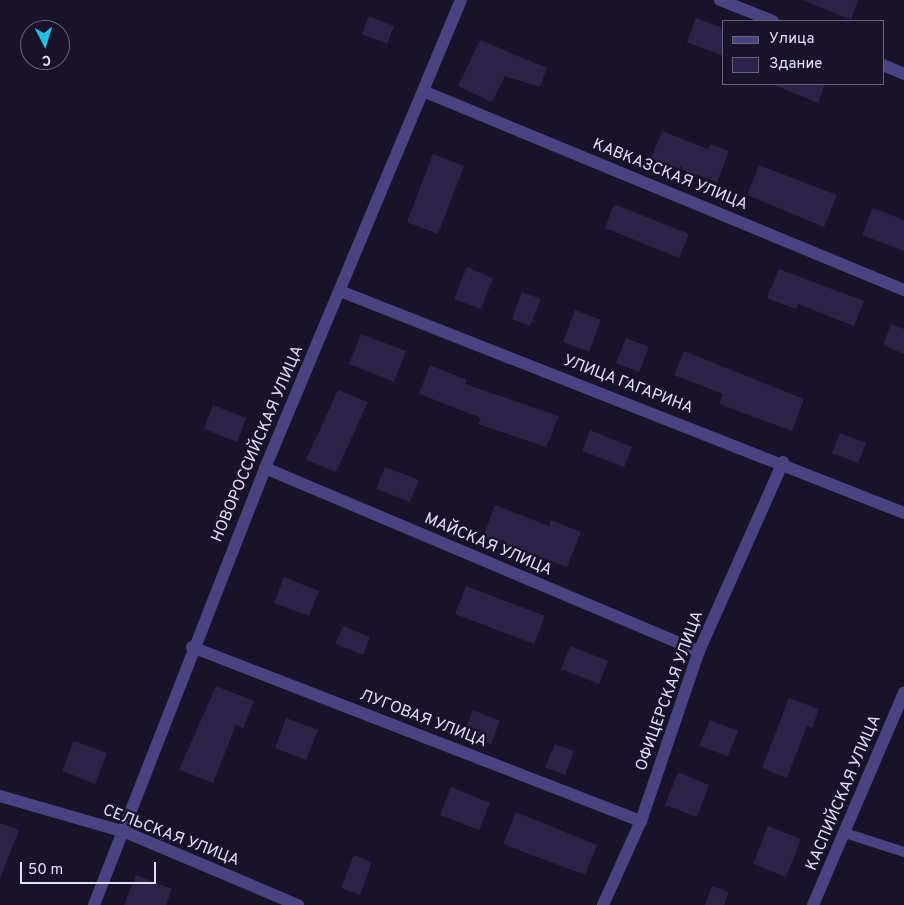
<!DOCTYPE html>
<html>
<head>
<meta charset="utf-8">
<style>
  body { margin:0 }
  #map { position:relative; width:904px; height:905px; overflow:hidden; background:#181328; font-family:Overpass,sans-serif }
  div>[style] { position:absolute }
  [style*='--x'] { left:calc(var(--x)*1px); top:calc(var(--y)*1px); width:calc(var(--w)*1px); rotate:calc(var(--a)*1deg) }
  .building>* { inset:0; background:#2c2147 }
  .lane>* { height:10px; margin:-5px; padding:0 5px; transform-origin:5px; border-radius:5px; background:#4a4382 }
  .street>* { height:12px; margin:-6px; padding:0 6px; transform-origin:6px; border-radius:6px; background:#4a4382 }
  span { translate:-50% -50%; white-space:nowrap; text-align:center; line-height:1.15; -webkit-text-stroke:4.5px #181328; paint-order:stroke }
  .street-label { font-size:16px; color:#e3ddfc }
  .legend { position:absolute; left:722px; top:20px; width:162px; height:65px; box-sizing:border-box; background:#181328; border:1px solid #69647d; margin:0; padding:6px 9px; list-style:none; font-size:15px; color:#e3ddfc }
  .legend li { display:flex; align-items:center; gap:10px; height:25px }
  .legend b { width:25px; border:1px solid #69647d }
  .north { position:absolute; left:20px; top:20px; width:50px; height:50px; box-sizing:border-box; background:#181328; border:1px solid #69647d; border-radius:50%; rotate:175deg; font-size:14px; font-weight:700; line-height:20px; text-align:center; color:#e3ddfc }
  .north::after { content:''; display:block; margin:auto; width:18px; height:22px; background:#1cc3e9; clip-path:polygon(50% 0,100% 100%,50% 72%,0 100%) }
  .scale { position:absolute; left:20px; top:862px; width:136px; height:22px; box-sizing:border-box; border:2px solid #e3ddfc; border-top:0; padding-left:6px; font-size:15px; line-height:18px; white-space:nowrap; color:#e3ddfc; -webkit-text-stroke:4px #181328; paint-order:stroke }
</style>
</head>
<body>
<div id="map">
  <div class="building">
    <i style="clip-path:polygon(803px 0,858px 0,851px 20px)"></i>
    <i style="clip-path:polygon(369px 16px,394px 26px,387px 44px,362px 34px)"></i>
    <i style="clip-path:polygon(696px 18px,723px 28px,723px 56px,687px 42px)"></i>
    <i style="clip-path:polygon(480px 40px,547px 68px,540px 87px,505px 76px,492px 102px,458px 86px)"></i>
    <i style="clip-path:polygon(772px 84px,825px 84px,818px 103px)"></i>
    <i style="clip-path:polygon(662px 131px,708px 149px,710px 144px,729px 151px,717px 182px,651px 159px)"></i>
    <i style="clip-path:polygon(433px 154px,464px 166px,438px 234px,407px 222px)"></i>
    <i style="clip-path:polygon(759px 165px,837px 195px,824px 227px,747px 195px)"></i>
    <i style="clip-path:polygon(614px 204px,689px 234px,679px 258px,605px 228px)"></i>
    <i style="clip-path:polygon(873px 208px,904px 220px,904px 251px,862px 235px)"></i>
    <i style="clip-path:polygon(467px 267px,493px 278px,481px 309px,454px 299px)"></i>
    <i style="clip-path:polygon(779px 269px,864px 301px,854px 326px,798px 304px,796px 309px,767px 298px)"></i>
    <i style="clip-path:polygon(522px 292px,541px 299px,530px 326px,512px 319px)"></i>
    <i style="clip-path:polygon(575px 310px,601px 320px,589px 352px,563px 342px)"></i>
    <i style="clip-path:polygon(891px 324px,904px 329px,904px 354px,883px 345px)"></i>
    <i style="clip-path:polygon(361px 334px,406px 351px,394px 382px,349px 364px)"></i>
    <i style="clip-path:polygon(626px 338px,649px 347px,639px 372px,616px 363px)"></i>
    <i style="clip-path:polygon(684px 351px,804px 399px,792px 431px,719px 404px,723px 394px,674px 375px)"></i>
    <i style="clip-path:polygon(430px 365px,467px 380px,465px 384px,559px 416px,546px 447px,478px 424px,481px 418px,419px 394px)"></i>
    <i style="clip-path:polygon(338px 390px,368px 402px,336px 472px,306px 460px)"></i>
    <i style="clip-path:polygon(213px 405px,246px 418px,237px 442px,204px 429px)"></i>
    <i style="clip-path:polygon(590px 430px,632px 447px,624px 467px,582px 451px)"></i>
    <i style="clip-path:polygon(840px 433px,866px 443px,858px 463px,832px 453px)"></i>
    <i style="clip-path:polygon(385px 467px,419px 480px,410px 502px,376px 489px)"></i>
    <i style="clip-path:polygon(495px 505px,549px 526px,551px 520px,581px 532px,567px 567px,483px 537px)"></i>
    <i style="clip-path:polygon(284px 577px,319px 591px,309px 616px,274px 603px)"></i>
    <i style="clip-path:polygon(466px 586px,545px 616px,534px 644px,455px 614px)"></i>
    <i style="clip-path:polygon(343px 626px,370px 637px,363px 655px,335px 644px)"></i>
    <i style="clip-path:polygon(570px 646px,608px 661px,599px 684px,561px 669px)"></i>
    <i style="clip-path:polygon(216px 686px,254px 701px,243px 728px,236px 725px,213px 783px,179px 770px)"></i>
    <i style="clip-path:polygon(789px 698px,819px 709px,812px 728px,807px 726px,787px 778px,762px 768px)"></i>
    <i style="clip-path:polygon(473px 710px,500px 721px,491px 744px,463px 734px)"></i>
    <i style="clip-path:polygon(286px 718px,318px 730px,306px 760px,275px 748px)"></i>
    <i style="clip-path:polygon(710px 720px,738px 731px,728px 756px,699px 746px)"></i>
    <i style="clip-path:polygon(74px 741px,107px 753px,95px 784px,62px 771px)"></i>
    <i style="clip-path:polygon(555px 744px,574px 751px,565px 775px,545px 767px)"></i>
    <i style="clip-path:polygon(678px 772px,709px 785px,697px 817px,665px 805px)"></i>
    <i style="clip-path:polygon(451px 787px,490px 803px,479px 830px,440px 815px)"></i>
    <i style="clip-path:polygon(516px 812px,597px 845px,585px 875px,503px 844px)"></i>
    <i style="clip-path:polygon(0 823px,19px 830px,1px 876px,0 876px)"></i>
    <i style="clip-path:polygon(768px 826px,801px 839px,786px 877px,753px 864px)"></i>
    <i style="clip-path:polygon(354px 855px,372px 862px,360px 895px,341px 888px)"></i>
    <i style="clip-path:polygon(136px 875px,172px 889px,166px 905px,124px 905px)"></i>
    <i style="clip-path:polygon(712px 886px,729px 892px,724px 905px,705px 905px)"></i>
  </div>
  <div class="lane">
    <i style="--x:845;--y:833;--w:62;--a:17.9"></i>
  </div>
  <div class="street">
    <i style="--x:720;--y:0;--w:57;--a:21.6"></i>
    <i style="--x:883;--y:65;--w:23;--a:23"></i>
    <i style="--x:423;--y:91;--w:521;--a:22.48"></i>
    <i style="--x:340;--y:291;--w:606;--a:21.49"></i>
    <i style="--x:265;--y:468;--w:471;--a:22.9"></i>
    <i style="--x:192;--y:647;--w:482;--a:21.2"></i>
    <i style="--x:0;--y:796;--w:130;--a:16.1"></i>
    <i style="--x:125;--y:832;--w:188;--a:22.9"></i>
    <i style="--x:94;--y:905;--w:469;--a:-68.6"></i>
    <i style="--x:265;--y:468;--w:507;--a:-67.28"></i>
    <i style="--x:603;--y:905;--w:92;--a:-65.7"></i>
    <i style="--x:641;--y:821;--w:180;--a:-71.2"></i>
    <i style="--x:699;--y:651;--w:207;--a:-66"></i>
    <i style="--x:813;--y:905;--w:231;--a:-66.8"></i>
  </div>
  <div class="street-label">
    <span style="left:670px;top:175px;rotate:22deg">КАВКАЗСКАЯ УЛИЦА</span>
    <span style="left:628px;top:385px;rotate:21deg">УЛИЦА ГАГАРИНА</span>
    <span style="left:258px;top:444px;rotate:-67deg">НОВОРОССИЙСКАЯ УЛИЦА</span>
    <span style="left:488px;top:545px;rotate:23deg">МАЙСКАЯ УЛИЦА</span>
    <span style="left:670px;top:691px;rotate:-70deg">ОФИЦЕРСКАЯ УЛИЦА</span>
    <span style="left:423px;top:719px;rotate:21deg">ЛУГОВАЯ УЛИЦА</span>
    <span style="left:844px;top:793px;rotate:-67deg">КАСПИЙСКАЯ УЛИЦА</span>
    <span style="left:171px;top:836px;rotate:21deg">СЕЛЬСКАЯ УЛИЦА</span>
  </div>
  <ul class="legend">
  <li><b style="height:6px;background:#4a4382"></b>Улица</li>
  <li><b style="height:14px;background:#2c2147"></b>Здание</li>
  </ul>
  <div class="north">С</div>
  <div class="scale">50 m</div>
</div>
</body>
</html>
